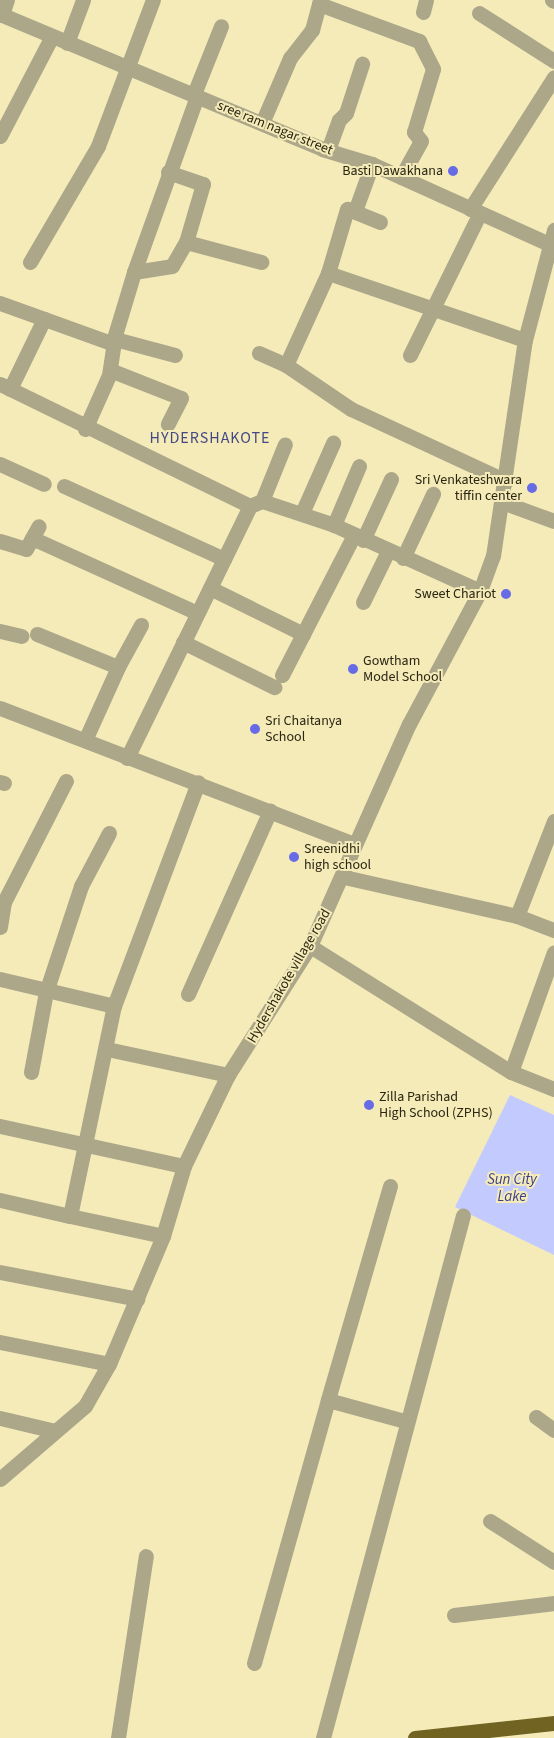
<!DOCTYPE html>
<html>
<head>
<meta charset="utf-8">
<style>
  body { margin:0 }
  #map { position:relative; width:554px; height:1738px; overflow:hidden; background:#f5ebb9; font-family:"Source Sans 3",sans-serif }
  div>[style] { position:absolute }
  [style*='--x'] { left:calc(var(--x)*1px); top:calc(var(--y)*1px); width:calc(var(--w)*1px); rotate:calc(var(--a)*1deg) }
  .water>* { inset:0; background:#c2cafe }
  .minor>* { height:15px; margin:-7.5px; padding:0 7.5px; transform-origin:7.5px; border-radius:7.5px; background:#ada78a }
  .tertiary>* { height:15px; margin:-7.5px; padding:0 7.5px; transform-origin:7.5px; border-radius:7.5px; background:#ada78a }
  .trunk>* { height:15px; margin:-7.5px; padding:0 7.5px; transform-origin:7.5px; border-radius:7.5px; background:#716422 }
  .dots>* { width:14px; height:14px; translate:-50% -50%; box-sizing:border-box; border:2px solid #f5ebb9; border-radius:50% }
  span { translate:-50% -50%; white-space:nowrap; text-align:center; line-height:1.15; -webkit-text-stroke:4px #f5ebb9; paint-order:stroke }
  .street-label { font-size:14px; color:#2a2613 }
  .poi-label { font-size:14px; color:#2a2613 }
  .right { translate:-100% -50%; text-align:right }
  .left { translate:0 -50%; text-align:left }
  .water-label { font-size:15px; color:#3c3f89; font-style:italic }
  .quarter-label { font-size:16px; color:#444986; letter-spacing:1px }
</style>
</head>
<body>
<div id="map">
  <div class="water">
    <i style="clip-path:polygon(510px 1095px,554px 1115px,554px 1255px,455px 1207px)"></i>
  </div>
  <div class="minor">
    <i style="--x:552;--y:0;--w:2;--a:27"></i>
    <i style="--x:319;--y:4;--w:107;--a:20.3"></i>
    <i style="--x:419;--y:41;--w:31;--a:63"></i>
    <i style="--x:433;--y:69;--w:66;--a:106.8"></i>
    <i style="--x:414;--y:132;--w:11;--a:52"></i>
    <i style="--x:421;--y:141;--w:41;--a:119.1"></i>
    <i style="--x:423;--y:12;--w:12;--a:-76"></i>
    <i style="--x:479;--y:13;--w:89;--a:32.6"></i>
    <i style="--x:0;--y:14;--w:349;--a:22.7"></i>
    <i style="--x:322;--y:149;--w:52;--a:16.7"></i>
    <i style="--x:372;--y:164;--w:194;--a:24.3"></i>
    <i style="--x:2;--y:15;--w:16;--a:-72"></i>
    <i style="--x:67;--y:43;--w:46;--a:-69.6"></i>
    <i style="--x:194;--y:94;--w:73;--a:-68.3"></i>
    <i style="--x:262;--y:123;--w:71;--a:-66.7"></i>
    <i style="--x:290;--y:58;--w:36;--a:-52"></i>
    <i style="--x:312;--y:30;--w:31;--a:-75"></i>
    <i style="--x:0;--y:136;--w:110;--a:-62.5"></i>
    <i style="--x:328;--y:150;--w:32;--a:-70"></i>
    <i style="--x:339;--y:120;--w:10;--a:-45"></i>
    <i style="--x:346;--y:113;--w:52;--a:-71.9"></i>
    <i style="--x:168;--y:172;--w:37;--a:19"></i>
    <i style="--x:203;--y:184;--w:60;--a:106.3"></i>
    <i style="--x:186;--y:242;--w:78;--a:14.9"></i>
    <i style="--x:470;--y:209;--w:156;--a:-57.5"></i>
    <i style="--x:355;--y:211;--w:50;--a:-70.1"></i>
    <i style="--x:380;--y:222;--w:35;--a:-158"></i>
    <i style="--x:347;--y:209;--w:67;--a:106.5"></i>
    <i style="--x:328;--y:273;--w:101;--a:114.5"></i>
    <i style="--x:286;--y:365;--w:78;--a:34.1"></i>
    <i style="--x:351;--y:409;--w:171;--a:24.9"></i>
    <i style="--x:30;--y:262;--w:134;--a:-59.6"></i>
    <i style="--x:98;--y:146;--w:156;--a:-69.4"></i>
    <i style="--x:134;--y:272;--w:38;--a:-9"></i>
    <i style="--x:172;--y:266;--w:28;--a:-60"></i>
    <i style="--x:328;--y:273;--w:208;--a:18.8"></i>
    <i style="--x:0;--y:303;--w:121;--a:19.8"></i>
    <i style="--x:115;--y:339;--w:62;--a:14.9"></i>
    <i style="--x:259;--y:353;--w:30;--a:24"></i>
    <i style="--x:410;--y:355;--w:158;--a:-63.8"></i>
    <i style="--x:110;--y:370;--w:76;--a:21.5"></i>
    <i style="--x:181;--y:398;--w:29;--a:117"></i>
    <i style="--x:0;--y:384;--w:278;--a:26"></i>
    <i style="--x:10;--y:389;--w:78;--a:-64.1"></i>
    <i style="--x:85;--y:429;--w:59;--a:-66"></i>
    <i style="--x:109;--y:375;--w:40;--a:-81.5"></i>
    <i style="--x:115;--y:335;--w:66;--a:-73.2"></i>
    <i style="--x:134;--y:272;--w:187;--a:-70.3"></i>
    <i style="--x:0;--y:464;--w:48;--a:24.4"></i>
    <i style="--x:64;--y:486;--w:176;--a:24.5"></i>
    <i style="--x:262;--y:501;--w:76;--a:18.4"></i>
    <i style="--x:334;--y:525;--w:160;--a:24.3"></i>
    <i style="--x:502;--y:502;--w:55;--a:20.1"></i>
    <i style="--x:302;--y:513;--w:77;--a:-66.1"></i>
    <i style="--x:334;--y:525;--w:64;--a:-67"></i>
    <i style="--x:32;--y:538;--w:181;--a:24.4"></i>
    <i style="--x:363;--y:540;--w:67;--a:-65.3"></i>
    <i style="--x:0;--y:541;--w:27;--a:17"></i>
    <i style="--x:26;--y:549;--w:26;--a:-61"></i>
    <i style="--x:403;--y:558;--w:71;--a:-64.9"></i>
    <i style="--x:210;--y:588;--w:104;--a:26.3"></i>
    <i style="--x:363;--y:602;--w:57;--a:-63.9"></i>
    <i style="--x:0;--y:631;--w:22;--a:13"></i>
    <i style="--x:37;--y:634;--w:87;--a:22.2"></i>
    <i style="--x:118;--y:667;--w:48;--a:-61.3"></i>
    <i style="--x:183;--y:642;--w:102;--a:26.3"></i>
    <i style="--x:282;--y:675;--w:157;--a:-62.8"></i>
    <i style="--x:0;--y:708;--w:380;--a:21"></i>
    <i style="--x:86;--y:738;--w:78;--a:-65.7"></i>
    <i style="--x:127;--y:758;--w:280;--a:-64"></i>
    <i style="--x:250;--y:506;--w:13;--a:-23"></i>
    <i style="--x:262;--y:501;--w:61;--a:-68"></i>
    <i style="--x:0;--y:782;--w:4;--a:14"></i>
    <i style="--x:344;--y:877;--w:177;--a:12.7"></i>
    <i style="--x:517;--y:916;--w:40;--a:21"></i>
    <i style="--x:517;--y:916;--w:102;--a:-68.7"></i>
    <i style="--x:0;--y:927;--w:25;--a:-81"></i>
    <i style="--x:4;--y:902;--w:136;--a:-62.9"></i>
    <i style="--x:310;--y:946;--w:237;--a:32.1"></i>
    <i style="--x:511;--y:1072;--w:46;--a:21.6"></i>
    <i style="--x:0;--y:979;--w:117;--a:13.3"></i>
    <i style="--x:188;--y:994;--w:201;--a:-65.9"></i>
    <i style="--x:107;--y:1049;--w:124;--a:12.1"></i>
    <i style="--x:31;--y:1072;--w:81;--a:-79.4"></i>
    <i style="--x:46;--y:992;--w:112;--a:-71.7"></i>
    <i style="--x:81;--y:886;--w:60;--a:-62.2"></i>
    <i style="--x:511;--y:1072;--w:127;--a:-70.3"></i>
    <i style="--x:0;--y:1126;--w:188;--a:12.3"></i>
    <i style="--x:390;--y:1186;--w:223;--a:106.2"></i>
    <i style="--x:328;--y:1400;--w:80;--a:15.3"></i>
    <i style="--x:0;--y:1200;--w:72;--a:12.9"></i>
    <i style="--x:70;--y:1216;--w:215;--a:-78.2"></i>
    <i style="--x:114;--y:1006;--w:239;--a:-69.4"></i>
    <i style="--x:70;--y:1216;--w:95;--a:12.1"></i>
    <i style="--x:0;--y:1272;--w:140;--a:11.1"></i>
    <i style="--x:0;--y:1342;--w:111;--a:11.4"></i>
    <i style="--x:536;--y:1417;--w:22;--a:36"></i>
    <i style="--x:0;--y:1418;--w:57;--a:13.3"></i>
    <i style="--x:490;--y:1521;--w:76;--a:32.6"></i>
    <i style="--x:454;--y:1615;--w:101;--a:-6.8"></i>
    <i style="--x:254;--y:1663;--w:273;--a:-74.3"></i>
    <i style="--x:118;--y:1738;--w:184;--a:-81.3"></i>
    <i style="--x:323;--y:1738;--w:541;--a:-75.01"></i>
  </div>
  <div class="tertiary">
    <i style="--x:0;--y:1479;--w:112;--a:-40.7"></i>
    <i style="--x:85;--y:1406;--w:48;--a:-60.3"></i>
    <i style="--x:109;--y:1364;--w:139;--a:-67.1"></i>
    <i style="--x:163;--y:1236;--w:73;--a:-73.3"></i>
    <i style="--x:184;--y:1166;--w:101;--a:-64.2"></i>
    <i style="--x:228;--y:1075;--w:153;--a:-57.6"></i>
    <i style="--x:310;--y:946;--w:243;--a:-66"></i>
    <i style="--x:409;--y:724;--w:151;--a:-61.9"></i>
    <i style="--x:480;--y:591;--w:37;--a:-70"></i>
    <i style="--x:493;--y:556;--w:218;--a:-81.6"></i>
    <i style="--x:525;--y:340;--w:114;--a:-75.2"></i>
  </div>
  <div class="trunk">
    <i style="--x:415;--y:1738;--w:140;--a:-6.2"></i>
  </div>
  <div class="dots">
    <i style="left:453px;top:171px;background:#676be5"></i>
    <i style="left:532px;top:488px;background:#676be5"></i>
    <i style="left:506px;top:594px;background:#676be5"></i>
    <i style="left:353px;top:669px;background:#676be5"></i>
    <i style="left:255px;top:729px;background:#676be5"></i>
    <i style="left:294px;top:857px;background:#676be5"></i>
    <i style="left:369px;top:1105px;background:#676be5"></i>
  </div>
  <div class="street-label">
    <span style="left:275px;top:128px;rotate:22deg">sree ram nagar street</span>
    <span style="left:289px;top:976px;rotate:-60deg">Hydershakote village road</span>
  </div>
  <div class="poi-label">
    <span class="right" style="left:443px;top:171px">Basti Dawakhana</span>
    <span class="right" style="left:522px;top:488px">Sri Venkateshwara<br>tiffin center</span>
    <span class="right" style="left:496px;top:594px">Sweet Chariot</span>
    <span class="left" style="left:363px;top:669px">Gowtham<br>Model School</span>
    <span class="left" style="left:265px;top:729px">Sri Chaitanya<br>School</span>
    <span class="left" style="left:304px;top:857px">Sreenidhi<br>high school</span>
    <span class="left" style="left:379px;top:1105px">Zilla Parishad<br>High School (ZPHS)</span>
  </div>
  <div class="water-label">
    <span style="left:512px;top:1188px">Sun City<br>Lake</span>
  </div>
  <div class="quarter-label">
    <span style="left:210px;top:438px">HYDERSHAKOTE</span>
  </div>
</div>
</body>
</html>
